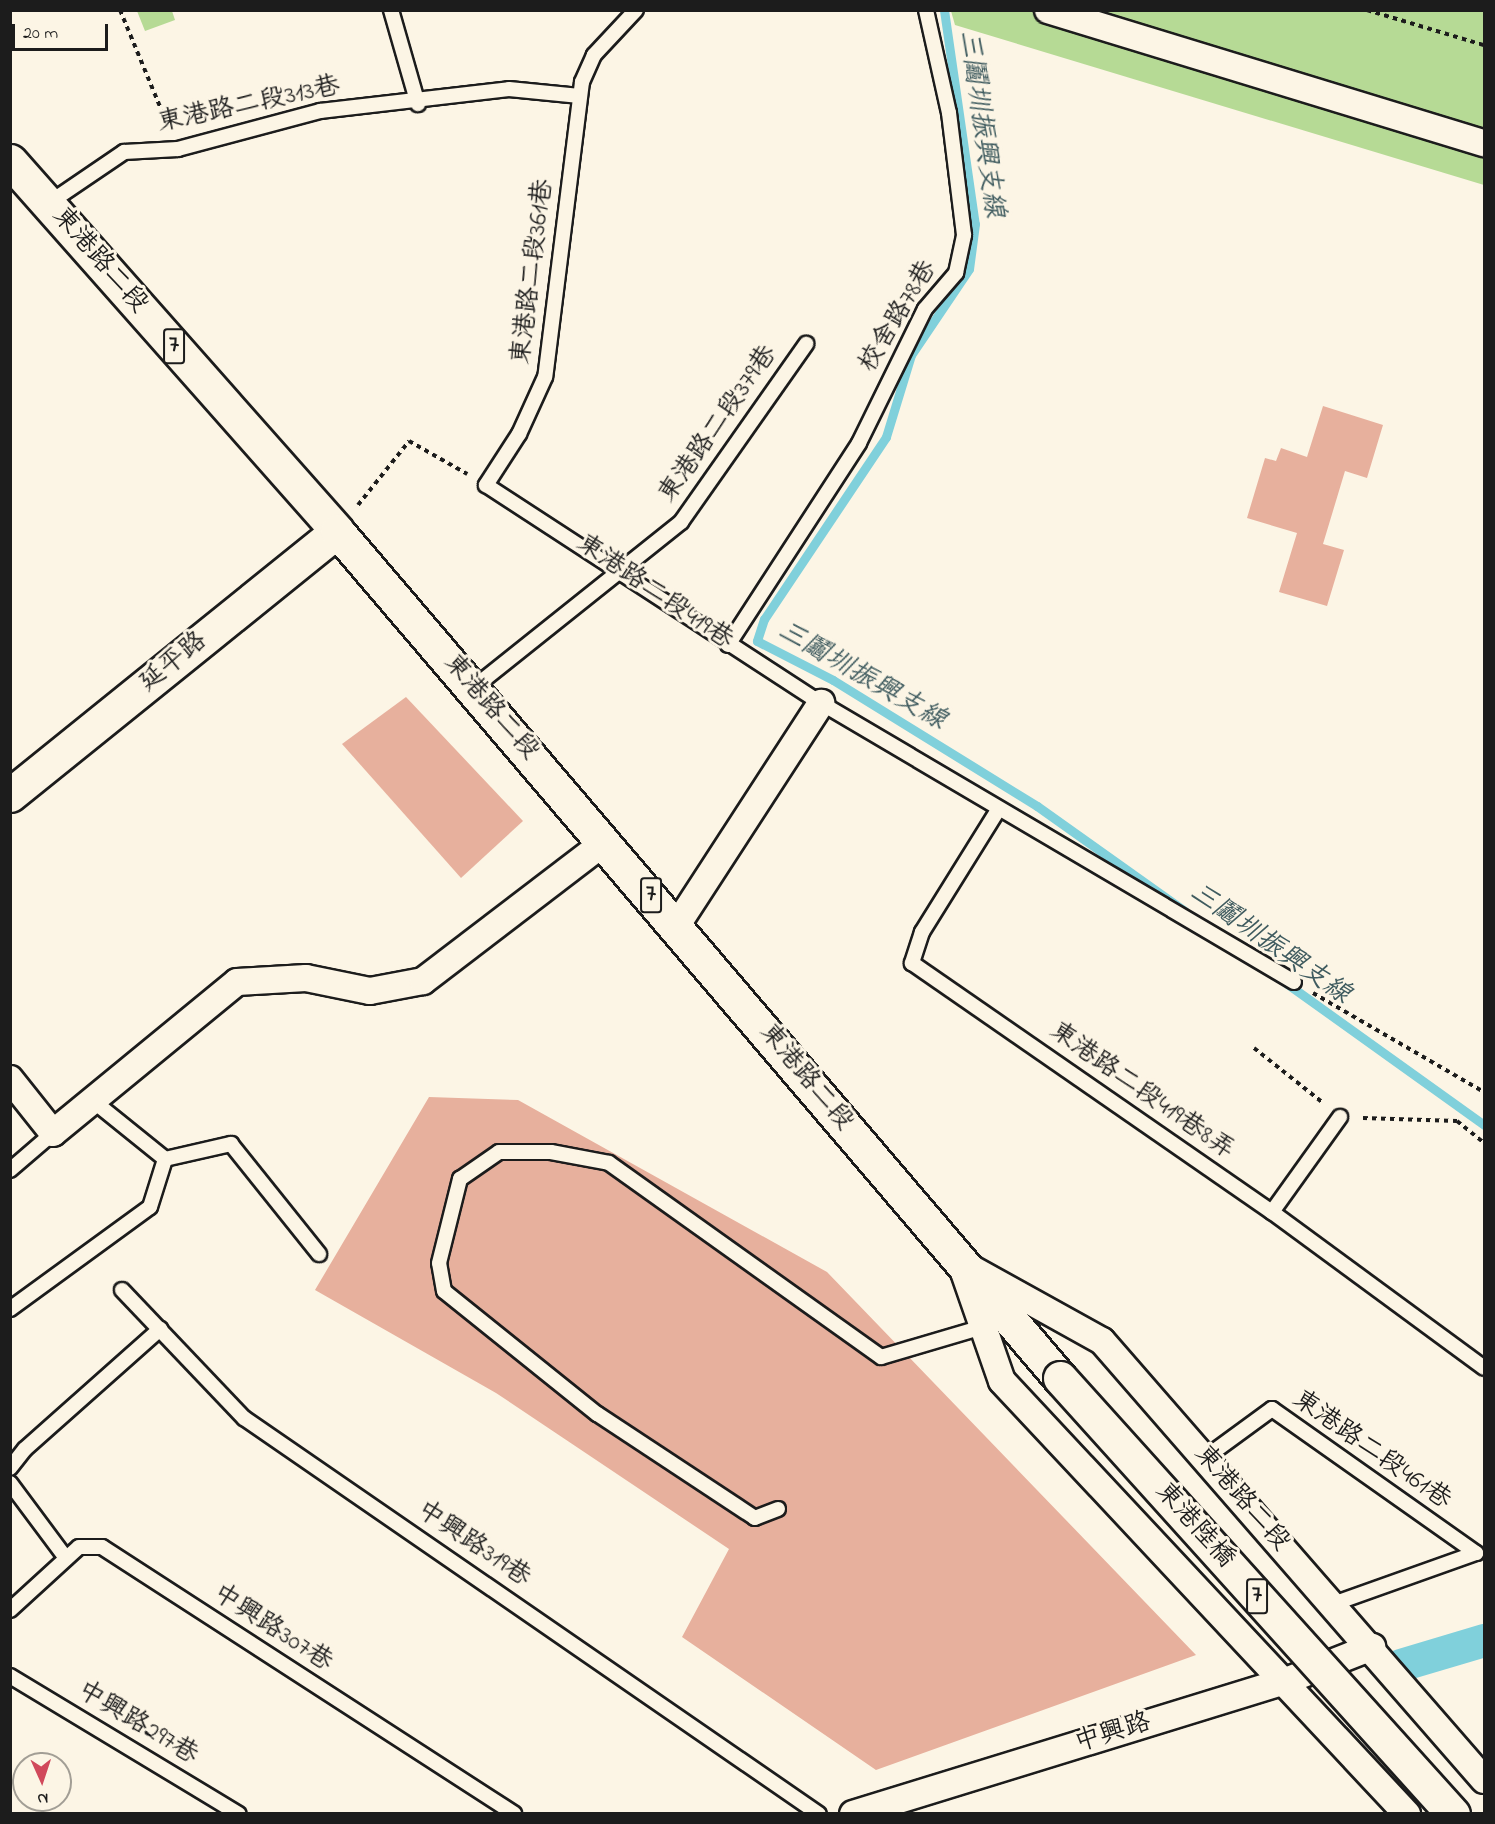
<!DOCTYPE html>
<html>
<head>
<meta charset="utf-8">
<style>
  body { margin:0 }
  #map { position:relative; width:1495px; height:1824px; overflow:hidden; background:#fcf5e5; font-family:"Indie Flower","LXGW WenKai TC",sans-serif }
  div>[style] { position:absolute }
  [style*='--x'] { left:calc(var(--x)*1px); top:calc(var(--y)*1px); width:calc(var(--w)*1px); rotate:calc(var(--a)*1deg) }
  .green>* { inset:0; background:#b6da95 }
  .stream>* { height:9px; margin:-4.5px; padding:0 4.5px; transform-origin:4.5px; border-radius:4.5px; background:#80d0db }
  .canal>* { height:33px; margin:-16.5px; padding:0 16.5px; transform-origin:16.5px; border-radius:16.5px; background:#80d0db }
  .building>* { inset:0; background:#e7b09d }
  .path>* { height:4px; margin-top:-2px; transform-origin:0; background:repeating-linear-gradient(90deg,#1c1c1c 0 4.5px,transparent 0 9px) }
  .roads { filter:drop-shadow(2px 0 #1c1c1c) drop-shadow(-2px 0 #1c1c1c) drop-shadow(0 2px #1c1c1c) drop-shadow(0 -2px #1c1c1c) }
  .service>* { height:14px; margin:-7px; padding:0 7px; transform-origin:7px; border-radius:7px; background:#fcf5e5 }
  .minor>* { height:26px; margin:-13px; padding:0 13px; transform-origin:13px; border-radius:13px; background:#fcf5e5 }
  .secondary>* { height:33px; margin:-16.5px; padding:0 16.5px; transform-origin:16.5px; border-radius:16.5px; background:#fcf5e5 }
  .primary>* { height:33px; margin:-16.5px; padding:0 16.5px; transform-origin:16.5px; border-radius:16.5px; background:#fcf5e5 }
  .bridges { filter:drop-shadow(2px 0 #1c1c1c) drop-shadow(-2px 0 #1c1c1c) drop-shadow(0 2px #1c1c1c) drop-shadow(0 -2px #1c1c1c) }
  .primary-bridge>* { height:33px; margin:-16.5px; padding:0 16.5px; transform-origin:16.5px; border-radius:16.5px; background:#fcf5e5 }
  span { translate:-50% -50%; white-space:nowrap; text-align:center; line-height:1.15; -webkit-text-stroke:6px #fcf5e5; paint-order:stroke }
  .shield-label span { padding:2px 4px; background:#fcf5e5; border:2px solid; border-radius:4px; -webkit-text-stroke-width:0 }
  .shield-label { font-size:24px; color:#1c1c1c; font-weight:700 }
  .street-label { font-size:26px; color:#1c1c1c }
  .water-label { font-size:27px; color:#3f5b5f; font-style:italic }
  .frame { position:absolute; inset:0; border:12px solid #1c1c1c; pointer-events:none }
  .north { position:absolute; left:12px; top:1752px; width:60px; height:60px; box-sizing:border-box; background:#fcf5e5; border:2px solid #a29e95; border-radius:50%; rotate:177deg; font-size:16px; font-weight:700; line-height:24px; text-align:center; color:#1c1c1c }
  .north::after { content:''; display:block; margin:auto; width:21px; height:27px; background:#d1495b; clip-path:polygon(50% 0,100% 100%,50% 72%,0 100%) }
  .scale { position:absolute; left:12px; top:24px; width:96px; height:27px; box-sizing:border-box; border:3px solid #1c1c1c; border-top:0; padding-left:8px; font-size:18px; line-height:21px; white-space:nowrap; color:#1c1c1c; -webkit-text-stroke:4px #fcf5e5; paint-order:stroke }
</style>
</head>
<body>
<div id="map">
  <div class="green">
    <i style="clip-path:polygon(137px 11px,172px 11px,175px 20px,145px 31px)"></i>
    <i style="clip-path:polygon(951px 11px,1484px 11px,1484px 185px,955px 25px)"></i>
  </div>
  <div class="stream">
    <i style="--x:944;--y:10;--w:216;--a:81.8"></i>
    <i style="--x:975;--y:224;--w:45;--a:97.6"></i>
    <i style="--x:969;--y:269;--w:104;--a:124"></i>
    <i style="--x:911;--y:355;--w:86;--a:107"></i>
    <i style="--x:886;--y:437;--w:219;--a:123.8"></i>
    <i style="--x:764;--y:619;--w:23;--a:108"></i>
    <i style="--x:757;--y:641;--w:85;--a:27.2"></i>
    <i style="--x:833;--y:680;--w:240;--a:31.7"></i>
    <i style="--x:1037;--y:806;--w:181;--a:35.4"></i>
    <i style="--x:1286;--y:983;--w:244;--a:35.6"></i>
  </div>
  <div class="canal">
    <i style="--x:1400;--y:1665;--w:88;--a:-16.6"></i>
  </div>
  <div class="building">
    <i style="clip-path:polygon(1323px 406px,1383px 425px,1367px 478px,1345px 471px,1323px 544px,1344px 550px,1327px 606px,1279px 592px,1297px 533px,1247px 518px,1265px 458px,1276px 461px,1281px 448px,1307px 457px)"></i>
    <i style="clip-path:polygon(406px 697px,523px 821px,461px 878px,342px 744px)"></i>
    <i style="clip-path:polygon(429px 1097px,518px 1100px,827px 1272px,1196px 1655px,876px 1770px,682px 1637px,729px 1549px,496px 1393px,315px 1290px)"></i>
  </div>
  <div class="path">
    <i style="--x:120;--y:10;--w:126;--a:67.5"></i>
    <i style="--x:1367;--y:10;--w:122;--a:16.7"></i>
    <i style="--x:358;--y:505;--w:82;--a:-51.4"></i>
    <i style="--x:409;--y:441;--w:67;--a:29.6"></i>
    <i style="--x:1313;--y:993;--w:198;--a:30.1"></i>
    <i style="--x:1254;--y:1048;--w:87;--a:38.5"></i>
    <i style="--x:1363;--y:1118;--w:94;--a:1.8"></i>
    <i style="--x:1457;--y:1121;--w:35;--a:39"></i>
  </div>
  <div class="roads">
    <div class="service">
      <i style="--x:391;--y:10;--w:98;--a:74"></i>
      <i style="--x:636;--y:10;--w:62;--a:133"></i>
      <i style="--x:594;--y:55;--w:30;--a:114"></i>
      <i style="--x:582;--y:82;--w:297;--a:97.1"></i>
      <i style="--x:545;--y:377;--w:63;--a:114.5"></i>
      <i style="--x:519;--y:434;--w:61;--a:122.9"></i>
      <i style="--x:486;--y:485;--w:400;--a:33.1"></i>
      <i style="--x:821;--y:703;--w:549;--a:30.53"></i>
      <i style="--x:49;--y:203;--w:91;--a:-34.2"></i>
      <i style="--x:124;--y:152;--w:54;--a:-3.2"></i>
      <i style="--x:178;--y:149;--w:147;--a:-15"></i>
      <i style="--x:320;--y:111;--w:190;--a:-6.6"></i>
      <i style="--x:509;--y:89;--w:71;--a:5.6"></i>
      <i style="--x:728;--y:645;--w:241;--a:-57"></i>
      <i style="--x:859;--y:443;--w:149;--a:-63.8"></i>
      <i style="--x:925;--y:309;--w:48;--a:-49.3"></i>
      <i style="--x:956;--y:273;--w:39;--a:-78"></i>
      <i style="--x:964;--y:235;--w:123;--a:-97"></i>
      <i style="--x:949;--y:113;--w:106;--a:-102.6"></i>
      <i style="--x:472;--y:689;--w:268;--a:-38.6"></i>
      <i style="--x:681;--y:522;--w:218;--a:-54.9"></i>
      <i style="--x:998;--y:810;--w:144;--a:121.9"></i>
      <i style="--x:922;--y:932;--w:33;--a:108"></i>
      <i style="--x:912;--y:963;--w:438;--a:34.7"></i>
      <i style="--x:1272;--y:1212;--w:263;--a:36.3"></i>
      <i style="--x:92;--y:1100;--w:94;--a:38.9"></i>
      <i style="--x:165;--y:1159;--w:68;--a:-12.8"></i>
      <i style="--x:231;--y:1144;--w:141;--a:51.3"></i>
      <i style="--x:10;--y:1170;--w:57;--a:-40.7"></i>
      <i style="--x:1272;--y:1212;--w:117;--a:-54.4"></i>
      <i style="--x:122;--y:1290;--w:177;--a:46.4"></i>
      <i style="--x:244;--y:1418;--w:698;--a:34.56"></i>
      <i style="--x:10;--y:1309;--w:173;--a:-36.1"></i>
      <i style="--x:150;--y:1207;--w:50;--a:-72.6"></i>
      <i style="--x:1205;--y:1458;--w:83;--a:-36.2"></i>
      <i style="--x:1272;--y:1409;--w:250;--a:35.2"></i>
      <i style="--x:1476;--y:1553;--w:152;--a:160.4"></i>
      <i style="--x:10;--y:1468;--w:24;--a:-52"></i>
      <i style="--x:25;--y:1449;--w:181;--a:-41.6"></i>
      <i style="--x:10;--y:1483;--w:94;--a:53.3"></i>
      <i style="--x:778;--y:1509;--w:25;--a:159"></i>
      <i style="--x:755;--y:1518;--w:189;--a:-146.6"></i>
      <i style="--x:597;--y:1414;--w:196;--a:-141.2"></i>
      <i style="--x:444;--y:1291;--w:28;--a:-100"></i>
      <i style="--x:439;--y:1263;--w:87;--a:-76"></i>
      <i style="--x:460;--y:1179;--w:47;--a:-34.7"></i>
      <i style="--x:499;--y:1152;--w:52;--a:0"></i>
      <i style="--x:551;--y:1152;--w:59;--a:10.7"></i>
      <i style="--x:609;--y:1163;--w:334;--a:35.5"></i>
      <i style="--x:881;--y:1357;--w:106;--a:-16.4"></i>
      <i style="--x:10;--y:1610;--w:93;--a:-42.4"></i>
      <i style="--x:79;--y:1547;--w:23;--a:0"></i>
      <i style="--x:102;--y:1547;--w:491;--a:32.9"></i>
      <i style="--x:10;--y:1676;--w:267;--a:31.1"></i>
    </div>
    <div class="minor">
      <i style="--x:1048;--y:10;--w:456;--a:17"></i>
      <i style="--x:677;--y:925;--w:265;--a:-57"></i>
      <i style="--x:10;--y:1079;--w:69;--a:51.5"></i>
      <i style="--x:53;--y:1133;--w:238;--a:-39.4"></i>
      <i style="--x:237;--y:982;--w:69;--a:-3.3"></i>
      <i style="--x:306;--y:978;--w:65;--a:11.5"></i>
      <i style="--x:370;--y:991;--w:54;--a:-10.7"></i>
      <i style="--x:423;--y:981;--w:229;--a:-37.4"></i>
      <i style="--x:974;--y:1270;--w:146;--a:29"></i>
      <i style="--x:1102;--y:1341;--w:582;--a:48.97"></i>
      <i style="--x:964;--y:1272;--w:115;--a:70.8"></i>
      <i style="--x:1002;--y:1381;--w:593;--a:46.91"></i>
      <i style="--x:853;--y:1814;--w:450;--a:-17.1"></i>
      <i style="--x:1283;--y:1682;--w:96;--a:-21.5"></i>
    </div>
    <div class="secondary">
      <i style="--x:10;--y:795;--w:420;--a:-38.9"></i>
    </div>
    <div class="primary">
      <i style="--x:10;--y:161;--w:494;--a:48.5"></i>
      <i style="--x:337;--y:531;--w:1114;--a:49.52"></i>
    </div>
  </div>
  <div class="bridges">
    <div class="primary-bridge">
      <i style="--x:1060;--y:1378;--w:587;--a:47.97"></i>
    </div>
  </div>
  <div class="shield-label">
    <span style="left:174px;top:346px">7</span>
    <span style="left:651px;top:895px">7</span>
    <span style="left:1257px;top:1596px">7</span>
  </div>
  <div class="street-label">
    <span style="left:249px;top:106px;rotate:-12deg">東港路二段313巷</span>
    <span style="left:99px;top:261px;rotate:49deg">東港路二段</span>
    <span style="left:534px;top:272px;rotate:-83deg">東港路二段361巷</span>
    <span style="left:899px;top:317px;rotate:-59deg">校舍路78巷</span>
    <span style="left:719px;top:425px;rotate:-55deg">東港路二段379巷</span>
    <span style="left:654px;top:593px;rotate:34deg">東港路二段419巷</span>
    <span style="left:174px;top:663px;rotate:-39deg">延平路</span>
    <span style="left:490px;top:708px;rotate:49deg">東港路二段</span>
    <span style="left:805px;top:1078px;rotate:50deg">東港路二段</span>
    <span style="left:1141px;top:1092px;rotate:35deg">東港路二段419巷8弄</span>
    <span style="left:1371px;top:1451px;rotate:35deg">東港路二段461巷</span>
    <span style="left:1241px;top:1499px;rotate:49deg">東港路二段</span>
    <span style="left:1194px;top:1526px;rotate:48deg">東港陸橋</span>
    <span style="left:473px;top:1545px;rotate:34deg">中興路319巷</span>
    <span style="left:272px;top:1629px;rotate:33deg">中興路307巷</span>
    <span style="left:137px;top:1724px;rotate:31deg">中興路297巷</span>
    <span style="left:1113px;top:1734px;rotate:-17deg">中興路</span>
  </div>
  <div class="water-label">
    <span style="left:981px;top:124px;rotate:82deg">三鬮圳振興支線</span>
    <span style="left:862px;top:676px;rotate:30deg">三鬮圳振興支線</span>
    <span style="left:1270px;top:944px;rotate:35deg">三鬮圳振興支線</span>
  </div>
  <div class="frame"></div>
  <div class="north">N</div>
  <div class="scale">20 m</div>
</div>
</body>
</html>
